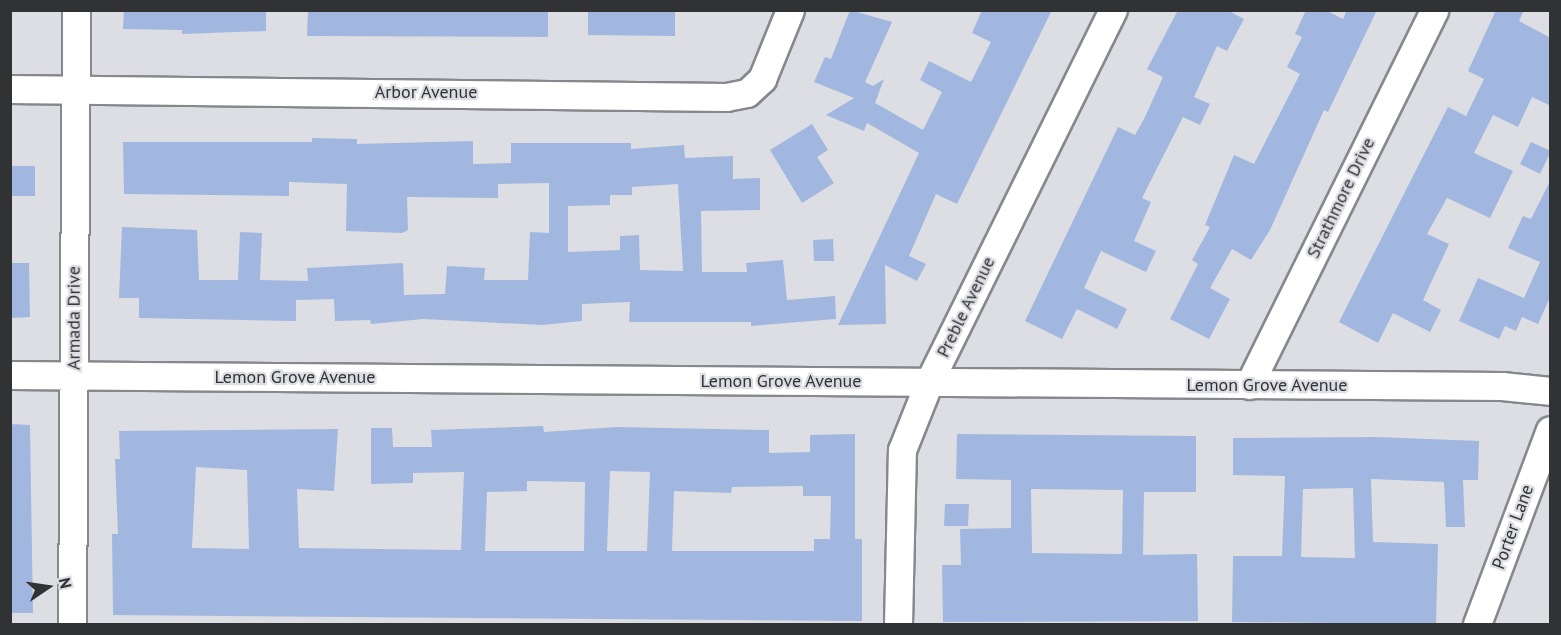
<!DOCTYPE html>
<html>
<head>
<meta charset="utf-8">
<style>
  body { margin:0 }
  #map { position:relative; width:1561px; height:635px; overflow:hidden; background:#dcdee3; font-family:"PT Sans",sans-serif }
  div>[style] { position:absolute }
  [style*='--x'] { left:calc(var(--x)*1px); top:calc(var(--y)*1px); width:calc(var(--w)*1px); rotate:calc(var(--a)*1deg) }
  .building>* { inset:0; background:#a2b7df }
  .roads { filter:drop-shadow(2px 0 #85888c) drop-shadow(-2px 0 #85888c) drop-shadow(0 2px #85888c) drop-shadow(0 -2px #85888c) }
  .minor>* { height:27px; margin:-13.5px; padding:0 13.5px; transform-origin:13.5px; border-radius:13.5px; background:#fff }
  span { translate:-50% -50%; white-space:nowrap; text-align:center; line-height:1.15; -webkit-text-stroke:4.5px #dcdee3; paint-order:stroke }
  .street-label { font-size:18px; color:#313234 }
  .frame { position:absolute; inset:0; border:12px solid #313234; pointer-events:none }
  .north { position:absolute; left:18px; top:557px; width:60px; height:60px; -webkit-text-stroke:4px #dcdee3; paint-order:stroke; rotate:77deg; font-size:16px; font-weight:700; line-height:24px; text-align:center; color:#313234 }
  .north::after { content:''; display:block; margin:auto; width:21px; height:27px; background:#313234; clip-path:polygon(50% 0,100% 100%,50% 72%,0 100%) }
</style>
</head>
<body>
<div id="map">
  <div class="building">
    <i style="clip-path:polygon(124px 10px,266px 10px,266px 31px,182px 34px,182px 30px,123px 29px)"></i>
    <i style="clip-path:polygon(308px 10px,548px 10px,548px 37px,307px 36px)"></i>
    <i style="clip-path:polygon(588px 10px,675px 10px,675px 36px,588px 35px)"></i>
    <i style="clip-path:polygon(850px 10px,892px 22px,865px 82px,873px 86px,884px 79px,875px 103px,923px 130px,942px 92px,920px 80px,929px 61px,971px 82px,991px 42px,972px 33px,982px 10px,1052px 10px,957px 204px,936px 194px,909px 256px,926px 264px,917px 281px,885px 265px,886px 324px,838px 325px,919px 153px,867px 123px,864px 131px,826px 115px,854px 98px,814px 82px,825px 57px,831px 59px)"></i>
    <i style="clip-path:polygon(1178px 10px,1227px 10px,1244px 19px,1227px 51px,1217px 46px,1194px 97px,1210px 104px,1200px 125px,1183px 117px,1142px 198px,1151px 202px,1134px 241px,1156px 251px,1146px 272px,1101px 251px,1084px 288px,1127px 309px,1117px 329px,1077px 309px,1062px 339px,1025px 321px,1118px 127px,1135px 135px,1145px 117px,1163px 77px,1147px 69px)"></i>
    <i style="clip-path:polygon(1306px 10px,1325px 10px,1343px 19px,1347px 10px,1377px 10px,1328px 112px,1324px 110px,1270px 230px,1251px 260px,1232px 249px,1210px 288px,1230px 299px,1209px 339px,1170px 319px,1198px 264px,1192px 260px,1210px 227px,1205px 225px,1234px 155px,1254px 164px,1300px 74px,1287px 67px,1302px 37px,1295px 34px)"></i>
    <i style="clip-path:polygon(1496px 10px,1524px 10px,1519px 21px,1551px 38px,1551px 106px,1532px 97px,1518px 127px,1493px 115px,1474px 153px,1513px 171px,1490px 218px,1447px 198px,1427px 234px,1449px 244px,1423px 300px,1441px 310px,1430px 332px,1393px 313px,1378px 343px,1339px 322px,1448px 107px,1466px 116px,1484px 79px,1468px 71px)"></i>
    <i style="clip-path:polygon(812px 124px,828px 150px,817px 157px,834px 183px,802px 203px,770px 150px)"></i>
    <i style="clip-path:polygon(evenodd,312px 138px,357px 139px,357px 144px,473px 141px,473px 164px,511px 163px,511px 143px,631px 143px,631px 149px,684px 145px,685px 158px,733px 156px,733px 179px,760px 178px,760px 210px,701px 211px,702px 272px,747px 272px,746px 263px,783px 260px,787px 300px,835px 296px,836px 319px,751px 326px,751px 322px,629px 322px,630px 302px,582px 304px,582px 321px,542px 325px,423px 319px,371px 324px,370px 320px,335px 321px,334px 299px,296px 300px,296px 321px,139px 318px,139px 298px,119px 298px,122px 227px,197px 230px,199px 280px,238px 280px,240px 232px,262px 233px,260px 280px,308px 281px,307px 268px,403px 263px,404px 295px,445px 294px,447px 266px,485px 268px,484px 280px,528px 280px,530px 232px,549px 233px,549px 183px,498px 184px,498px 198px,407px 197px,408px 230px,402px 233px,346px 231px,347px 184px,289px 182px,289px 196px,124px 194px,123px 142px,312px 142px,312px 138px,678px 184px,683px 271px,640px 270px,639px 235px,620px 236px,620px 250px,568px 252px,568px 206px,610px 205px,610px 195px,632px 195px,632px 187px,678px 184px)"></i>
    <i style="clip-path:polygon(1531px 142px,1551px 151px,1540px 174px,1520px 164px)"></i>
    <i style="clip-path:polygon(10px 166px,35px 166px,35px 196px,10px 196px)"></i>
    <i style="clip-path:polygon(1551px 179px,1551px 295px,1538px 324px,1522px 317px,1516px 331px,1505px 326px,1499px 339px,1459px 321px,1478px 278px,1524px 298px,1540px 262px,1508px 248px,1523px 216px,1531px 219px)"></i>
    <i style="clip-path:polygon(833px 239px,834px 261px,814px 261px,813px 240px)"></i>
    <i style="clip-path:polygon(10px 263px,29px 263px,30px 317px,10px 318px)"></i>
    <i style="clip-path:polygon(10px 424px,30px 425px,33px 613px,10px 613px,10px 532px,24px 532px,10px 532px)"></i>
    <i style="clip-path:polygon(evenodd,543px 426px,544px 432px,617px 427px,769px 430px,769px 453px,810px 452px,810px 435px,855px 434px,855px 539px,862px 539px,862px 621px,113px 615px,112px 534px,118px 534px,115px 459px,120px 459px,119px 431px,338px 429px,334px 491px,297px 489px,299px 548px,461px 550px,464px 472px,413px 473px,413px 483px,371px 484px,371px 428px,392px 428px,393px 447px,432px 447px,431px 430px,543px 426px,196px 467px,247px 470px,249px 549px,192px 548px,196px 467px,543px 426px,610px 471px,650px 472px,647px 551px,607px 551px,610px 471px,543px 426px,527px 481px,585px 482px,584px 551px,485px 551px,487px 492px,527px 491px,527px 481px,543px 426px,803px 486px,803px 496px,831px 496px,830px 539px,814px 539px,814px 551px,672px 551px,674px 491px,731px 493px,732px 487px,803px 486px)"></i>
    <i style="clip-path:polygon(evenodd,957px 434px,1196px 436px,1196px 492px,1144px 492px,1143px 555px,1197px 554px,1198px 621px,943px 622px,942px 565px,961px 565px,960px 529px,1011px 528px,1011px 480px,956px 479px,957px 434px,1031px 489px,1123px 490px,1122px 554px,1032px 553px,1031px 489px)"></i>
    <i style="clip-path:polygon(evenodd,1377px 437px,1479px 441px,1478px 480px,1463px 480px,1465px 527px,1446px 527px,1444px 482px,1371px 479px,1373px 542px,1438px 544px,1436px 624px,1232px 622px,1233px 556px,1282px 556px,1285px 476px,1233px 475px,1233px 438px,1377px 437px,1353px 488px,1355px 558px,1301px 557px,1303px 489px,1353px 488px)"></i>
    <i style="clip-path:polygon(945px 504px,969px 504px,968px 526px,944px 526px)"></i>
  </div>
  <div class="roads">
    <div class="minor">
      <i style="--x:10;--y:89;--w:716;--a:0.64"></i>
      <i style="--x:726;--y:97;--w:21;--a:-11"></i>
      <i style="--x:747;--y:93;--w:21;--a:-43"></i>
      <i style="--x:762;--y:79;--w:74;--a:-67.9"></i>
      <i style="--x:10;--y:375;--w:1492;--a:0.42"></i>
      <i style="--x:1502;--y:386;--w:48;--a:5.9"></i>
      <i style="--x:1249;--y:385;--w:418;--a:-63.7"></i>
      <i style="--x:72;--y:624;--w:614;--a:-89.63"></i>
      <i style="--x:898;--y:624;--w:174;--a:-88.7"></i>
      <i style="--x:902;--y:450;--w:73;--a:-68.3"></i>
      <i style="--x:929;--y:382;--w:415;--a:-63.7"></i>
      <i style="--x:1477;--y:624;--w:207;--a:-69.4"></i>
    </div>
  </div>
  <div class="street-label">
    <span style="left:426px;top:92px">Arbor Avenue</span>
    <span style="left:1341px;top:198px;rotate:-64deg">Strathmore Drive</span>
    <span style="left:966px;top:307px;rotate:-64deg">Preble Avenue</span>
    <span style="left:74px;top:318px;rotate:-90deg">Armada Drive</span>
    <span style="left:295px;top:377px">Lemon Grove Avenue</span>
    <span style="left:781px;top:381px">Lemon Grove Avenue</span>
    <span style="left:1267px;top:385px">Lemon Grove Avenue</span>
    <span style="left:1513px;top:527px;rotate:-70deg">Porter Lane</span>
  </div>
  <div class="frame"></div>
  <div class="north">N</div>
</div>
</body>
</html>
